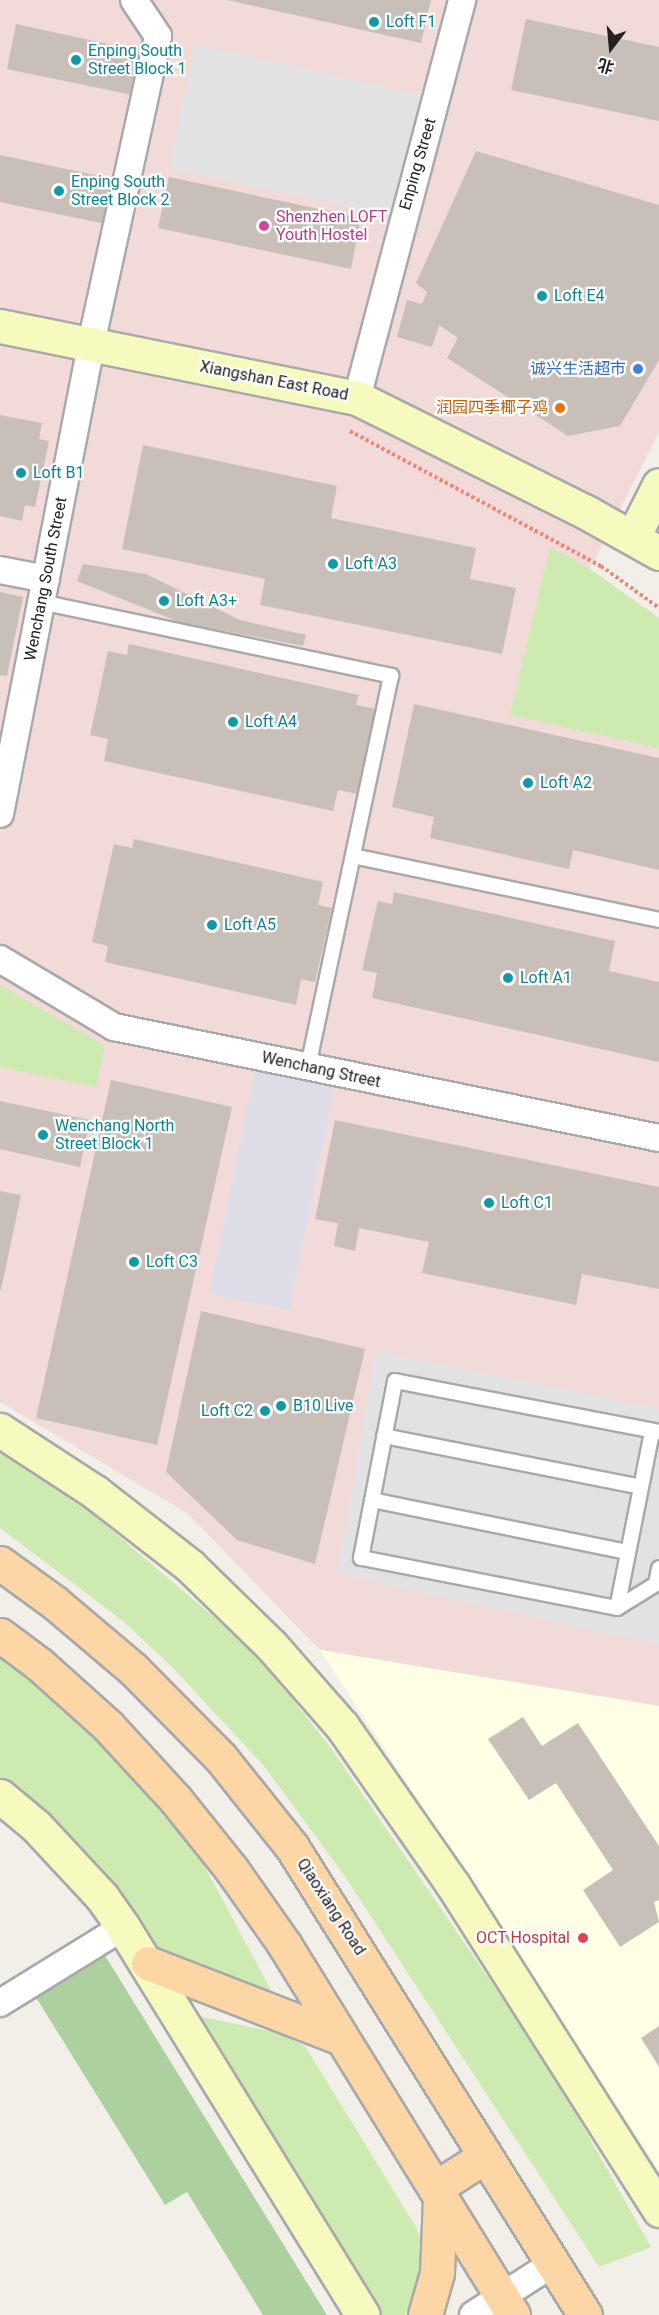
<!DOCTYPE html>
<html>
<head>
<meta charset="utf-8">
<style>
  body { margin:0 }
  #map { position:relative; width:659px; height:2315px; overflow:hidden; background:#f2efe9; font-family:Roboto,"Noto Sans SC",sans-serif }
  div>[style] { position:absolute }
  [style*='--x'] { left:calc(var(--x)*1px); top:calc(var(--y)*1px); width:calc(var(--w)*1px); rotate:calc(var(--a)*1deg) }
  .commercial>* { inset:0; background:#f2dad9 }
  .education>* { inset:0; background:#ffffe5 }
  .grass>* { inset:0; background:#cdebb0 }
  .forest>* { inset:0; background:#add19e }
  .parking>* { inset:0; background:#e2e2e2 }
  .plaza>* { inset:0; background:#dddde8 }
  .building>* { inset:0; background:#c7bfb8 }
  .path>* { height:4px; margin-top:-2px; transform-origin:0; background:repeating-linear-gradient(90deg,#fa8072 0 3px,transparent 0 6px) }
  .roads { filter:drop-shadow(2px 0 #a9a9a9) drop-shadow(-2px 0 #a9a9a9) drop-shadow(0 2px #a9a9a9) drop-shadow(0 -2px #a9a9a9) }
  .lane>* { height:14px; margin:-7px; padding:0 7px; transform-origin:7px; border-radius:7px; background:#fff }
  .street>* { height:26px; margin:-13px; padding:0 13px; transform-origin:13px; border-radius:13px; background:#fff }
  .secondary>* { height:33px; margin:-16.5px; padding:0 16.5px; transform-origin:16.5px; border-radius:16.5px; background:#f7fabf }
  .primary>* { height:33px; margin:-16.5px; padding:0 16.5px; transform-origin:16.5px; border-radius:16.5px; background:#fcd6a4 }
  .dots>* { width:16px; height:16px; translate:-50% -50%; box-sizing:border-box; border:3px solid #fff; border-radius:50% }
  span { translate:-50% -50%; white-space:nowrap; text-align:center; line-height:1.15; -webkit-text-stroke:4.5px #fff; paint-order:stroke }
  .culture-label { font-size:16px; color:#0d838f }
  .left { translate:0 -50%; text-align:left }
  .right { translate:-100% -50%; text-align:right }
  .street-label { font-size:16px; color:#222 }
  .hotel-label { font-size:16px; color:#b23c85 }
  .shop-label { font-size:16px; color:#366cbe }
  .food-label { font-size:16px; color:#c56008 }
  .health-label { font-size:16px; color:#be3a42 }
  .north { position:absolute; left:581px; top:18px; width:60px; height:60px; -webkit-text-stroke:4px #fff; paint-order:stroke; rotate:196deg; font-size:16px; font-weight:700; line-height:24px; text-align:center; color:#222 }
  .north::after { content:''; display:block; margin:auto; width:21px; height:27px; background:#222; clip-path:polygon(50% 0,100% 100%,50% 72%,0 100%) }
</style>
</head>
<body>
<div id="map">
  <div class="commercial">
    <i style="clip-path:polygon(0 0,659px 0,659px 432px,590px 569px,659px 618px,659px 1706px,320px 1650px,187px 1513px,0 1402px)"></i>
  </div>
  <div class="education">
    <i style="clip-path:polygon(320px 1650px,659px 1706px,659px 2170px)"></i>
  </div>
  <div class="grass">
    <i style="clip-path:polygon(550px 547px,590px 569px,659px 618px,659px 748px,510px 715px)"></i>
    <i style="clip-path:polygon(0 985px,105px 1046px,96px 1087px,0 1067px)"></i>
    <i style="clip-path:polygon(0 1449px,83px 1506px,255px 1652px,331px 1748px,550px 2068px,651px 2247px,599px 2267px,344px 1875px,264px 1766px,172px 1667px,123px 1621px,0 1528px)"></i>
    <i style="clip-path:polygon(0 1654px,112px 1756px,199px 1856px,272px 1992px,268px 1997px,151px 1951px,44px 1820px,0 1778px)"></i>
    <i style="clip-path:polygon(194px 2015px,278px 2033px,305px 2046px,416px 2227px,424px 2249px,424px 2266px,405px 2315px,383px 2315px)"></i>
  </div>
  <div class="forest">
    <i style="clip-path:polygon(101px 1949px,327px 2315px,263px 2315px,187px 2192px,165px 2205px,32px 1991px)"></i>
  </div>
  <div class="parking">
    <i style="clip-path:polygon(195px 44px,438px 99px,402px 218px,169px 169px)"></i>
    <i style="clip-path:polygon(376px 1351px,659px 1409px,659px 1645px,337px 1574px)"></i>
  </div>
  <div class="plaza">
    <i style="clip-path:polygon(258px 1057px,337px 1073px,289px 1310px,209px 1294px)"></i>
  </div>
  <div class="building">
    <i style="clip-path:polygon(227px 0,431px 0,421px 43px)"></i>
    <i style="clip-path:polygon(526px 19px,659px 47px,659px 121px,511px 90px)"></i>
    <i style="clip-path:polygon(16px 24px,145px 52px,137px 96px,7px 69px)"></i>
    <i style="clip-path:polygon(476px 151px,659px 205px,659px 360px,620px 426px,568px 436px,447px 358px,458px 338px,439px 325px,432px 347px,397px 337px,407px 300px,422px 304px,427px 292px,416px 283px)"></i>
    <i style="clip-path:polygon(0 155px,119px 180px,110px 225px,0 202px)"></i>
    <i style="clip-path:polygon(169px 177px,361px 218px,351px 269px,158px 228px)"></i>
    <i style="clip-path:polygon(0 415px,42px 423px,39px 439px,49px 441px,35px 507px,25px 505px,22px 521px,0 516px)"></i>
    <i style="clip-path:polygon(143px 445px,337px 486px,331px 518px,476px 548px,470px 579px,516px 588px,502px 654px,260px 605px,265px 579px,122px 549px)"></i>
    <i style="clip-path:polygon(83px 564px,146px 574px,240px 620px,306px 635px,303px 646px,179px 622px,77px 581px)"></i>
    <i style="clip-path:polygon(0 592px,23px 597px,7px 676px,0 675px)"></i>
    <i style="clip-path:polygon(129px 644px,359px 695px,356px 705px,377px 709px,358px 794px,338px 790px,333px 811px,104px 761px,108px 739px,90px 735px,108px 651px,127px 655px)"></i>
    <i style="clip-path:polygon(414px 704px,659px 758px,659px 870px,573px 850px,569px 869px,430px 838px,434px 817px,392px 807px)"></i>
    <i style="clip-path:polygon(134px 839px,323px 882px,318px 905px,332px 908px,315px 982px,301px 979px,296px 1005px,105px 962px,108px 946px,92px 942px,114px 844px,132px 848px)"></i>
    <i style="clip-path:polygon(394px 892px,615px 941px,609px 971px,659px 982px,659px 1062px,372px 998px,377px 973px,362px 970px,378px 901px,392px 904px)"></i>
    <i style="clip-path:polygon(111px 1080px,232px 1107px,157px 1445px,36px 1418px)"></i>
    <i style="clip-path:polygon(0 1101px,90px 1120px,80px 1167px,0 1149px)"></i>
    <i style="clip-path:polygon(335px 1120px,659px 1187px,659px 1289px,582px 1274px,576px 1305px,422px 1273px,429px 1242px,359px 1228px,355px 1251px,334px 1246px,338px 1223px,315px 1219px)"></i>
    <i style="clip-path:polygon(0 1191px,21px 1195px,1px 1290px,0 1290px)"></i>
    <i style="clip-path:polygon(201px 1311px,365px 1349px,315px 1564px,237px 1540px,166px 1472px)"></i>
    <i style="clip-path:polygon(523px 1717px,542px 1746px,578px 1723px,659px 1846px,659px 1900px,654px 1902px,659px 1922px,620px 1947px,583px 1890px,613px 1870px,556px 1783px,529px 1800px,488px 1739px)"></i>
    <i style="clip-path:polygon(659px 2026px,659px 2067px,641px 2038px)"></i>
  </div>
  <div class="path">
    <i style="--x:350;--y:431;--w:285;--a:28.3"></i>
    <i style="--x:601;--y:566;--w:72;--a:35.9"></i>
  </div>
  <div class="roads">
    <div class="lane">
      <i style="--x:41;--y:602;--w:358;--a:11.9"></i>
      <i style="--x:391;--y:676;--w:399;--a:102"></i>
      <i style="--x:353;--y:856;--w:313;--a:11.8"></i>
      <i style="--x:652;--y:1432;--w:179;--a:101.2"></i>
      <i style="--x:617;--y:1608;--w:261;--a:-168.9"></i>
      <i style="--x:361;--y:1558;--w:180;--a:-79.1"></i>
      <i style="--x:395;--y:1381;--w:269;--a:10.9"></i>
      <i style="--x:384;--y:1436;--w:262;--a:11.2"></i>
      <i style="--x:372;--y:1500;--w:261;--a:11.5"></i>
      <i style="--x:617;--y:1608;--w:46;--a:-31.6"></i>
      <i style="--x:656;--y:1584;--w:16;--a:-79"></i>
    </div>
    <div class="street">
      <i style="--x:357;--y:398;--w:412;--a:-75.2"></i>
      <i style="--x:0;--y:570;--w:47;--a:11.1"></i>
      <i style="--x:0;--y:814;--w:479;--a:-79"></i>
      <i style="--x:91;--y:344;--w:315;--a:-77.7"></i>
      <i style="--x:158;--y:36;--w:43;--a:-123.7"></i>
      <i style="--x:0;--y:959;--w:133;--a:30.8"></i>
      <i style="--x:114;--y:1027;--w:556;--a:11.51"></i>
      <i style="--x:0;--y:2003;--w:145;--a:-31.7"></i>
      <i style="--x:473;--y:2315;--w:94;--a:-32.8"></i>
    </div>
    <div class="secondary">
      <i style="--x:0;--y:326;--w:364;--a:11.4"></i>
      <i style="--x:357;--y:398;--w:256;--a:26.5"></i>
      <i style="--x:586;--y:512;--w:84;--a:29.3"></i>
      <i style="--x:633;--y:537;--w:58;--a:-63.4"></i>
      <i style="--x:0;--y:1430;--w:113;--a:33.1"></i>
      <i style="--x:95;--y:1492;--w:120;--a:37.9"></i>
      <i style="--x:190;--y:1566;--w:113;--a:44.3"></i>
      <i style="--x:271;--y:1645;--w:108;--a:48.8"></i>
      <i style="--x:342;--y:1726;--w:194;--a:55.1"></i>
      <i style="--x:453;--y:1885;--w:385;--a:57.6"></i>
      <i style="--x:0;--y:1796;--w:47;--a:39.8"></i>
      <i style="--x:36;--y:1826;--w:97;--a:47.1"></i>
      <i style="--x:102;--y:1897;--w:37;--a:55"></i>
      <i style="--x:123;--y:1927;--w:456;--a:58.3"></i>
    </div>
    <div class="primary">
      <i style="--x:0;--y:1563;--w:68;--a:36"></i>
      <i style="--x:55;--y:1603;--w:102;--a:40.2"></i>
      <i style="--x:133;--y:1669;--w:125;--a:45.3"></i>
      <i style="--x:221;--y:1758;--w:114;--a:51.4"></i>
      <i style="--x:292;--y:1847;--w:552;--a:57.95"></i>
      <i style="--x:0;--y:1635;--w:49;--a:36.6"></i>
      <i style="--x:39;--y:1664;--w:93;--a:41.9"></i>
      <i style="--x:108;--y:1726;--w:100;--a:47.4"></i>
      <i style="--x:176;--y:1800;--w:90;--a:51.3"></i>
      <i style="--x:232;--y:1870;--w:90;--a:54.9"></i>
      <i style="--x:284;--y:1944;--w:436;--a:58.3"></i>
      <i style="--x:148;--y:1963;--w:207;--a:21.2"></i>
      <i style="--x:435;--y:2188;--w:58;--a:-32.3"></i>
      <i style="--x:425;--y:2315;--w:44;--a:-74.1"></i>
      <i style="--x:437;--y:2273;--w:75;--a:-87.7"></i>
    </div>
  </div>
  <div class="dots">
    <i style="left:374px;top:22px;background:#0f9aa8"></i>
    <i style="left:76px;top:60px;background:#0f9aa8"></i>
    <i style="left:59px;top:191px;background:#0f9aa8"></i>
    <i style="left:264px;top:226px;background:#d1479c"></i>
    <i style="left:542px;top:296px;background:#0f9aa8"></i>
    <i style="left:638px;top:369px;background:#3f7fe0"></i>
    <i style="left:560px;top:408px;background:#e8710a"></i>
    <i style="left:21px;top:473px;background:#0f9aa8"></i>
    <i style="left:333px;top:564px;background:#0f9aa8"></i>
    <i style="left:164px;top:601px;background:#0f9aa8"></i>
    <i style="left:233px;top:722px;background:#0f9aa8"></i>
    <i style="left:528px;top:783px;background:#0f9aa8"></i>
    <i style="left:212px;top:925px;background:#0f9aa8"></i>
    <i style="left:508px;top:978px;background:#0f9aa8"></i>
    <i style="left:43px;top:1135px;background:#0f9aa8"></i>
    <i style="left:489px;top:1203px;background:#0f9aa8"></i>
    <i style="left:134px;top:1262px;background:#0f9aa8"></i>
    <i style="left:281px;top:1406px;background:#0f9aa8"></i>
    <i style="left:265px;top:1411px;background:#0f9aa8"></i>
    <i style="left:583px;top:1938px;background:#e0444e"></i>
  </div>
  <div class="culture-label">
    <span class="left" style="left:386px;top:22px">Loft F1</span>
    <span class="left" style="left:88px;top:60px">Enping South<br>Street Block 1</span>
    <span class="left" style="left:71px;top:191px">Enping South<br>Street Block 2</span>
    <span class="left" style="left:554px;top:296px">Loft E4</span>
    <span class="left" style="left:33px;top:473px">Loft B1</span>
    <span class="left" style="left:345px;top:564px">Loft A3</span>
    <span class="left" style="left:176px;top:601px">Loft A3+</span>
    <span class="left" style="left:245px;top:722px">Loft A4</span>
    <span class="left" style="left:540px;top:783px">Loft A2</span>
    <span class="left" style="left:224px;top:925px">Loft A5</span>
    <span class="left" style="left:520px;top:978px">Loft A1</span>
    <span class="left" style="left:55px;top:1135px">Wenchang North<br>Street Block 1</span>
    <span class="left" style="left:501px;top:1203px">Loft C1</span>
    <span class="left" style="left:146px;top:1262px">Loft C3</span>
    <span class="left" style="left:293px;top:1406px">B10 Live</span>
    <span class="right" style="left:253px;top:1411px">Loft C2</span>
  </div>
  <div class="street-label">
    <span style="left:418px;top:164px;rotate:-74deg">Enping Street</span>
    <span style="left:274px;top:381px;rotate:11deg">Xiangshan East Road</span>
    <span style="left:46px;top:579px;rotate:-79deg">Wenchang South Street</span>
    <span style="left:321px;top:1070px;rotate:12deg">Wenchang Street</span>
    <span style="left:331px;top:1907px;rotate:57deg">Qiaoxiang Road</span>
  </div>
  <div class="hotel-label">
    <span class="left" style="left:276px;top:226px">Shenzhen LOFT<br>Youth Hostel</span>
  </div>
  <div class="shop-label">
    <span class="right" style="left:626px;top:369px">诚兴生活超市</span>
  </div>
  <div class="food-label">
    <span class="right" style="left:548px;top:408px">润园四季椰子鸡</span>
  </div>
  <div class="health-label">
    <span class="right" style="left:570px;top:1938px">OCT Hospital</span>
  </div>
  <div class="north">北</div>
</div>
</body>
</html>
